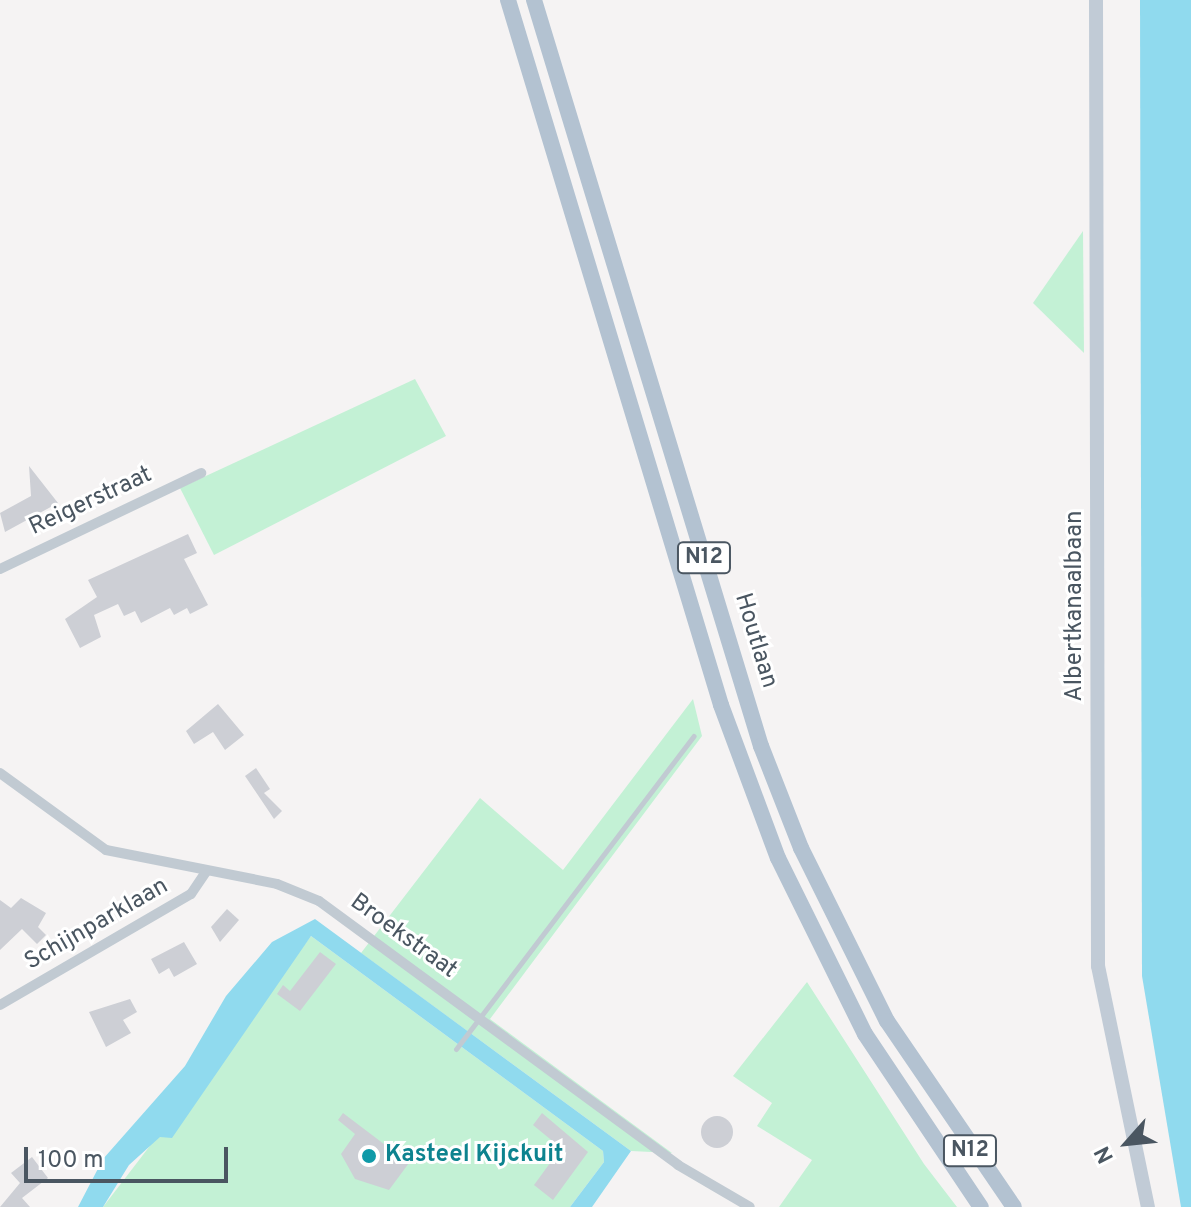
<!DOCTYPE html>
<html>
<head>
<meta charset="utf-8">
<style>
  body { margin:0 }
  #map { position:relative; width:1191px; height:1207px; overflow:hidden; background:#f5f3f3; font-family:Overpass,sans-serif }
  div>[style] { position:absolute }
  [style*='--x'] { left:calc(var(--x)*1px); top:calc(var(--y)*1px); width:calc(var(--w)*1px); rotate:calc(var(--a)*1deg) }
  .green>* { inset:0; background:#c3f1d5 }
  .water>* { inset:0; background:#90daee }
  .building>* { inset:0; background:#cdcfd5 }
  .round { border-radius:50% }
  .lane>* { height:5px; margin:-2.5px; padding:0 2.5px; transform-origin:2.5px; border-radius:2.5px; background:#c1cad2 }
  .street>* { height:10px; margin:-5px; padding:0 5px; transform-origin:5px; border-radius:5px; background:#c1cad2 }
  .secondary>* { height:14px; margin:-7px; padding:0 7px; transform-origin:7px; border-radius:7px; background:#c1cbd6 }
  .primary>* { height:16px; margin:-8px; padding:0 8px; transform-origin:8px; border-radius:8px; background:#b3c2d1 }
  .dots>* { width:22px; height:22px; translate:-50% -50%; box-sizing:border-box; border:4px solid #fff; border-radius:50% }
  span { translate:-50% -50%; white-space:nowrap; text-align:center; line-height:1.15; -webkit-text-stroke:6px #fff; paint-order:stroke }
  .shield-label span { padding:2px 6px; background:#fff; border:2px solid; border-radius:6px; -webkit-text-stroke-width:0 }
  .shield-label { font-size:22px; color:#4a5661; font-weight:700 }
  .street-label { font-size:24px; color:#4a5661 }
  .culture-label { font-size:24px; color:#0d838f; font-weight:700 }
  .left { translate:0 -50%; text-align:left }
  .north { position:absolute; left:1087px; top:1103px; width:80px; height:80px; -webkit-text-stroke:6px #fff; paint-order:stroke; rotate:243deg; font-size:22px; font-weight:700; line-height:32px; text-align:center; color:#4a5661 }
  .north::after { content:''; display:block; margin:auto; width:28px; height:36px; background:#4a5661; clip-path:polygon(50% 0,100% 100%,50% 72%,0 100%) }
  .scale { position:absolute; left:24px; top:1147px; width:204px; height:36px; box-sizing:border-box; border:4px solid #4a5661; border-top:0; padding-left:10px; font-size:24px; line-height:28px; white-space:nowrap; color:#4a5661; -webkit-text-stroke:6px #fff; paint-order:stroke }
</style>
</head>
<body>
<div id="map">
  <div class="green">
    <i style="clip-path:polygon(1083px 231px,1084px 353px,1033px 303px)"></i>
    <i style="clip-path:polygon(415px 379px,446px 436px,214px 555px,180px 488px)"></i>
    <i style="clip-path:polygon(693px 699px,702px 736px,490px 1019px,672px 1153px,631px 1151px,361px 953px,480px 798px,563px 870px)"></i>
    <i style="clip-path:polygon(311px 936px,603px 1151px,604px 1162px,570px 1207px,103px 1207px)"></i>
    <i style="clip-path:polygon(807px 982px,924px 1164px,957px 1207px,779px 1207px,812px 1160px,757px 1126px,772px 1103px,733px 1076px)"></i>
  </div>
  <div class="water">
    <i style="clip-path:polygon(1140px 0,1191px 0,1191px 1207px,1181px 1207px,1142px 976px)"></i>
    <i style="clip-path:polygon(315px 919px,631px 1151px,592px 1207px,570px 1207px,604px 1162px,603px 1151px,311px 936px,172px 1138px,160px 1137px,129px 1165px,103px 1207px,78px 1207px,103px 1159px,185px 1066px,226px 996px,272px 942px)"></i>
  </div>
  <div class="building">
    <i style="clip-path:polygon(29px 466px,58px 503px,5px 532px,0 513px,31px 496px)"></i>
    <i style="clip-path:polygon(188px 534px,197px 553px,184px 559px,208px 605px,190px 614px,187px 608px,174px 615px,170px 608px,141px 623px,135px 611px,124px 616px,118px 604px,94px 615px,101px 637px,80px 648px,65px 619px,97px 597px,88px 580px)"></i>
    <i style="clip-path:polygon(218px 704px,244px 735px,225px 750px,213px 732px,194px 744px,186px 731px)"></i>
    <i style="clip-path:polygon(256px 768px,270px 789px,264px 793px,282px 811px,274px 819px,245px 776px)"></i>
    <i style="clip-path:polygon(21px 898px,46px 913px,38px 927px,46px 935px,37px 944px,22px 929px,0 950px,0 900px,11px 908px)"></i>
    <i style="clip-path:polygon(227px 909px,239px 920px,220px 942px,211px 927px)"></i>
    <i style="clip-path:polygon(184px 942px,197px 964px,174px 977px,169px 968px,159px 974px,151px 959px)"></i>
    <i style="clip-path:polygon(320px 952px,336px 964px,300px 1011px,277px 994px,283px 985px,290px 991px)"></i>
    <i style="clip-path:polygon(130px 999px,137px 1012px,123px 1020px,131px 1033px,106px 1047px,89px 1012px)"></i>
    <i style="clip-path:polygon(343px 1113px,409px 1163px,389px 1190px,355px 1179px,341px 1154px,355px 1134px,338px 1120px)"></i>
    <i style="clip-path:polygon(542px 1113px,588px 1152px,553px 1200px,534px 1185px,561px 1148px,533px 1125px)"></i>
    <i class="round" style="left:701px;top:1116px;width:32px;height:32px"></i>
    <i style="clip-path:polygon(32px 1157px,48px 1178px,22px 1198px,30px 1207px,0 1207px,20px 1183px,11px 1173px)"></i>
  </div>
  <div class="lane">
    <i style="--x:456;--y:1049;--w:393;--a:-52.8"></i>
  </div>
  <div class="street">
    <i style="--x:0;--y:569;--w:223;--a:-25.5"></i>
    <i style="--x:0;--y:773;--w:131;--a:36"></i>
    <i style="--x:106;--y:850;--w:174;--a:11.2"></i>
    <i style="--x:277;--y:884;--w:45;--a:22"></i>
    <i style="--x:319;--y:901;--w:446;--a:36.3"></i>
    <i style="--x:678;--y:1165;--w:83;--a:30.3"></i>
    <i style="--x:0;--y:1005;--w:221;--a:-30.2"></i>
    <i style="--x:191;--y:894;--w:27;--a:-56"></i>
  </div>
  <div class="secondary">
    <i style="--x:1096;--y:0;--w:966;--a:89.88"></i>
    <i style="--x:1098;--y:966;--w:246;--a:78.3"></i>
  </div>
  <div class="primary">
    <i style="--x:508;--y:0;--w:736;--a:73.19"></i>
    <i style="--x:721;--y:705;--w:163;--a:69.6"></i>
    <i style="--x:778;--y:858;--w:196;--a:63.7"></i>
    <i style="--x:865;--y:1034;--w:208;--a:56.2"></i>
    <i style="--x:534;--y:0;--w:780;--a:73.08"></i>
    <i style="--x:761;--y:746;--w:110;--a:68.6"></i>
    <i style="--x:801;--y:848;--w:193;--a:63.6"></i>
    <i style="--x:887;--y:1021;--w:225;--a:55.7"></i>
  </div>
  <div class="dots">
    <i style="left:369px;top:1156px;background:#0f9aa8"></i>
  </div>
  <div class="shield-label">
    <span style="left:704px;top:558px">N12</span>
    <span style="left:970px;top:1151px">N12</span>
  </div>
  <div class="street-label">
    <span style="left:91px;top:502px;rotate:-25deg">Reigerstraat</span>
    <span style="left:1076px;top:606px;rotate:-90deg">Albertkanaalbaan</span>
    <span style="left:755px;top:641px;rotate:73deg">Houtlaan</span>
    <span style="left:97px;top:925px;rotate:-30deg">Schijnparklaan</span>
    <span style="left:403px;top:937px;rotate:36deg">Broekstraat</span>
  </div>
  <div class="culture-label">
    <span class="left" style="left:385px;top:1156px">Kasteel Kijckuit</span>
  </div>
  <div class="north">N</div>
  <div class="scale">100 m</div>
</div>
</body>
</html>
